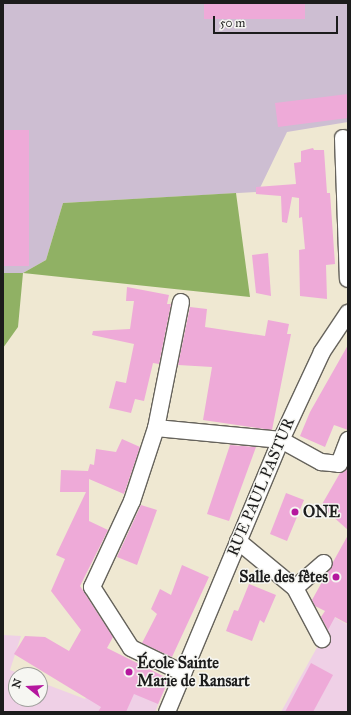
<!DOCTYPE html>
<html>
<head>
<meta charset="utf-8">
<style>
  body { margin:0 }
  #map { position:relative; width:351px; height:715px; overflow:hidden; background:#efe8d2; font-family:"IM FELL Great Primer",serif }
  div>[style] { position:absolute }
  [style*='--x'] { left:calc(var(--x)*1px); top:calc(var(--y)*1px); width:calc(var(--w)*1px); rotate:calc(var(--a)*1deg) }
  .built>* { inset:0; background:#efd0e6 }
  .industrial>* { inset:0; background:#cdbed2 }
  .forest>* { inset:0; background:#90b164 }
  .building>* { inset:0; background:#eeaad8 }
  .roads { filter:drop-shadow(1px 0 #66635c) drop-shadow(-1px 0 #66635c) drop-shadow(0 1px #66635c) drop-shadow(0 -1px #66635c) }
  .minor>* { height:16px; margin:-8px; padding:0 8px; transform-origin:8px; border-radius:8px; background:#fff }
  .dots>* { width:11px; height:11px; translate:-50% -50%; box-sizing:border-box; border:2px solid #f6f6f2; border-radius:50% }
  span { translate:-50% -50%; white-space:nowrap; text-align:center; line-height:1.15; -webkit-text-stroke:3px #f6f6f2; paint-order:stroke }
  .street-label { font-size:16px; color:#1c1c1c }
  .poi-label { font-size:16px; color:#1c1c1c; font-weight:700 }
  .left { translate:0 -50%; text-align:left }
  .right { translate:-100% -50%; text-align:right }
  .frame { position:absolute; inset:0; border:4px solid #1c1c1c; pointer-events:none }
  .north { position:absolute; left:8px; top:667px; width:40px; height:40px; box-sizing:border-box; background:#f6f6f2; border:1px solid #9f9f9c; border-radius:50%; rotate:288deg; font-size:11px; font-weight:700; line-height:16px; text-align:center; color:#1c1c1c }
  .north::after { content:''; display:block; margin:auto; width:14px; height:18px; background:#b5179e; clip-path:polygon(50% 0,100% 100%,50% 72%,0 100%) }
  .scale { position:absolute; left:213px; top:16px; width:125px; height:18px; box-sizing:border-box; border:2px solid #1c1c1c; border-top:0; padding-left:5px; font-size:12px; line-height:14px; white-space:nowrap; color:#1c1c1c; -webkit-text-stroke:3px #f6f6f2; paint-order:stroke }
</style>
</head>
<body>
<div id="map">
  <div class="built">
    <i style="clip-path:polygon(334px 617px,348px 625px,348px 712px,281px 712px)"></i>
    <i style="clip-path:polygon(3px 635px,21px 636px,10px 670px,23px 675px,16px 675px,16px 699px,40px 699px,40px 682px,85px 699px,109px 661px,123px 657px,169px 679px,155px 712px,3px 712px)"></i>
  </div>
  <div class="industrial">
    <i style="clip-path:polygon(3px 3px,348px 3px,348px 122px,287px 132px,258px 192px,63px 203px,46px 260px,23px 273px,3px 273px)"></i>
  </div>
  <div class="forest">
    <i style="clip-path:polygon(236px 193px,250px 297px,23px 273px,18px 327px,3px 348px,3px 273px,23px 273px,46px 260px,63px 203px)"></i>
  </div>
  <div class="building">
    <i style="clip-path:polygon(204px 3px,305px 3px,305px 19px,204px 19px)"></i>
    <i style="clip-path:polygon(348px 94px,348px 118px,278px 127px,275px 103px)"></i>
    <i style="clip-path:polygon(3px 130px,29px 130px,29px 266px,3px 266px)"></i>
    <i style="clip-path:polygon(313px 148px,314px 150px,324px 150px,327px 193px,330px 193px,335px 264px,326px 265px,327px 299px,300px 296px,299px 250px,305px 249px,302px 217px,299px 218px,299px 198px,292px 197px,287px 223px,282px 222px,281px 196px,256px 194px,256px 187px,296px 184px,294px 163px,301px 162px,301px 151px)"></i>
    <i style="clip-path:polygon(268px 253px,271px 296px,256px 293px,252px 255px)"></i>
    <i style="clip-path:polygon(127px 287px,169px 295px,167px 304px,171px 304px,159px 364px,153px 363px,144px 401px,135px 399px,131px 413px,109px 408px,116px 381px,126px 383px,134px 344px,92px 335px,93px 331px,130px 329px,134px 301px,126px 301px)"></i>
    <i style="clip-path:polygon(190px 307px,207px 309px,205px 327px,265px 336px,268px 320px,289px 324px,287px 334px,291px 334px,272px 430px,203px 420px,212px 367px,178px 365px)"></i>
    <i style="clip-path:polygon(348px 345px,348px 430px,334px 425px,325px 447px,300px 436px,310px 412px)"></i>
    <i style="clip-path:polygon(122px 439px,140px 447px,124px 494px,89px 479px,89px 521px,108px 530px,80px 586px,113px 637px,107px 648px,169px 679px,158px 704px,134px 694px,126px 712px,98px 712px,101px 707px,14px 654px,25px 636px,45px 637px,69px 651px,81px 630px,51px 591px,65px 559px,56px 555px,86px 492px,60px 492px,61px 470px,88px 471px,90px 464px,94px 465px,96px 449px,116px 452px)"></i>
    <i style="clip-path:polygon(230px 445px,256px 447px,229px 521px,207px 514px)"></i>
    <i style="clip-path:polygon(348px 467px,348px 530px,321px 506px,340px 473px)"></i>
    <i style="clip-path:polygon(286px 493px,304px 500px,287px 541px,270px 534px)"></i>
    <i style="clip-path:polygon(141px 505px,157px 510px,137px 565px,117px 557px)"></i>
    <i style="clip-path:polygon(348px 535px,348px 624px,335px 617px,328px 630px,321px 617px,325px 611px,315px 606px,312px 600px)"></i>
    <i style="clip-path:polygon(182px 565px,209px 577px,172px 657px,142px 643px,157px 614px,151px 609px,160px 589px,171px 595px)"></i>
    <i style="clip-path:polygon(249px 584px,276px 595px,264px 623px,260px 620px,252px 641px,226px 631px,234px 610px,238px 611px)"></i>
    <i style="clip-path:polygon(311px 663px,333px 675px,313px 712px,285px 712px)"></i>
  </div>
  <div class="roads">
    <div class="minor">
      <i style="--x:343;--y:138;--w:141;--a:88"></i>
      <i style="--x:181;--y:302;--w:128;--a:101.2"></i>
      <i style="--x:156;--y:428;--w:77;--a:108.2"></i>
      <i style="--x:132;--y:501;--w:95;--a:114.9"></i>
      <i style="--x:92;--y:587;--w:72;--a:57.4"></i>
      <i style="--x:131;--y:648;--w:58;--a:25.7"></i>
      <i style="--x:156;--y:428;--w:126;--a:5.5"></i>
      <i style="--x:281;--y:440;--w:46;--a:28.8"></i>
      <i style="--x:321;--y:462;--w:18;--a:6"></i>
      <i style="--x:339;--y:464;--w:26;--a:-69"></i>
      <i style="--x:238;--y:541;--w:74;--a:39.5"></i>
      <i style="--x:295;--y:588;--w:38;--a:-41"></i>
      <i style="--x:295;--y:588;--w:58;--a:62.1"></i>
      <i style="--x:167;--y:712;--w:295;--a:-67.3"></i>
      <i style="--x:281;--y:440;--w:97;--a:-65"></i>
      <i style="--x:322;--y:352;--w:47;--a:-56.3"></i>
    </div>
  </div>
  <div class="dots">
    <i style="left:295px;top:512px;background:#b5179e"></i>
    <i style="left:336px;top:577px;background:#b5179e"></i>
    <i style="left:129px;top:672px;background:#b5179e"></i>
  </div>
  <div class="street-label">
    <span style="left:261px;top:487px;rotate:-67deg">RUE PAUL PASTUR</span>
  </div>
  <div class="poi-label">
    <span class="left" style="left:303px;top:512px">ONE</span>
    <span class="right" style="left:328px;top:577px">Salle des fêtes</span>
    <span class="left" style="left:137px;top:672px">École Sainte<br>Marie de Ransart</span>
  </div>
  <div class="frame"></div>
  <div class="north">N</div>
  <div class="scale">50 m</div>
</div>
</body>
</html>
